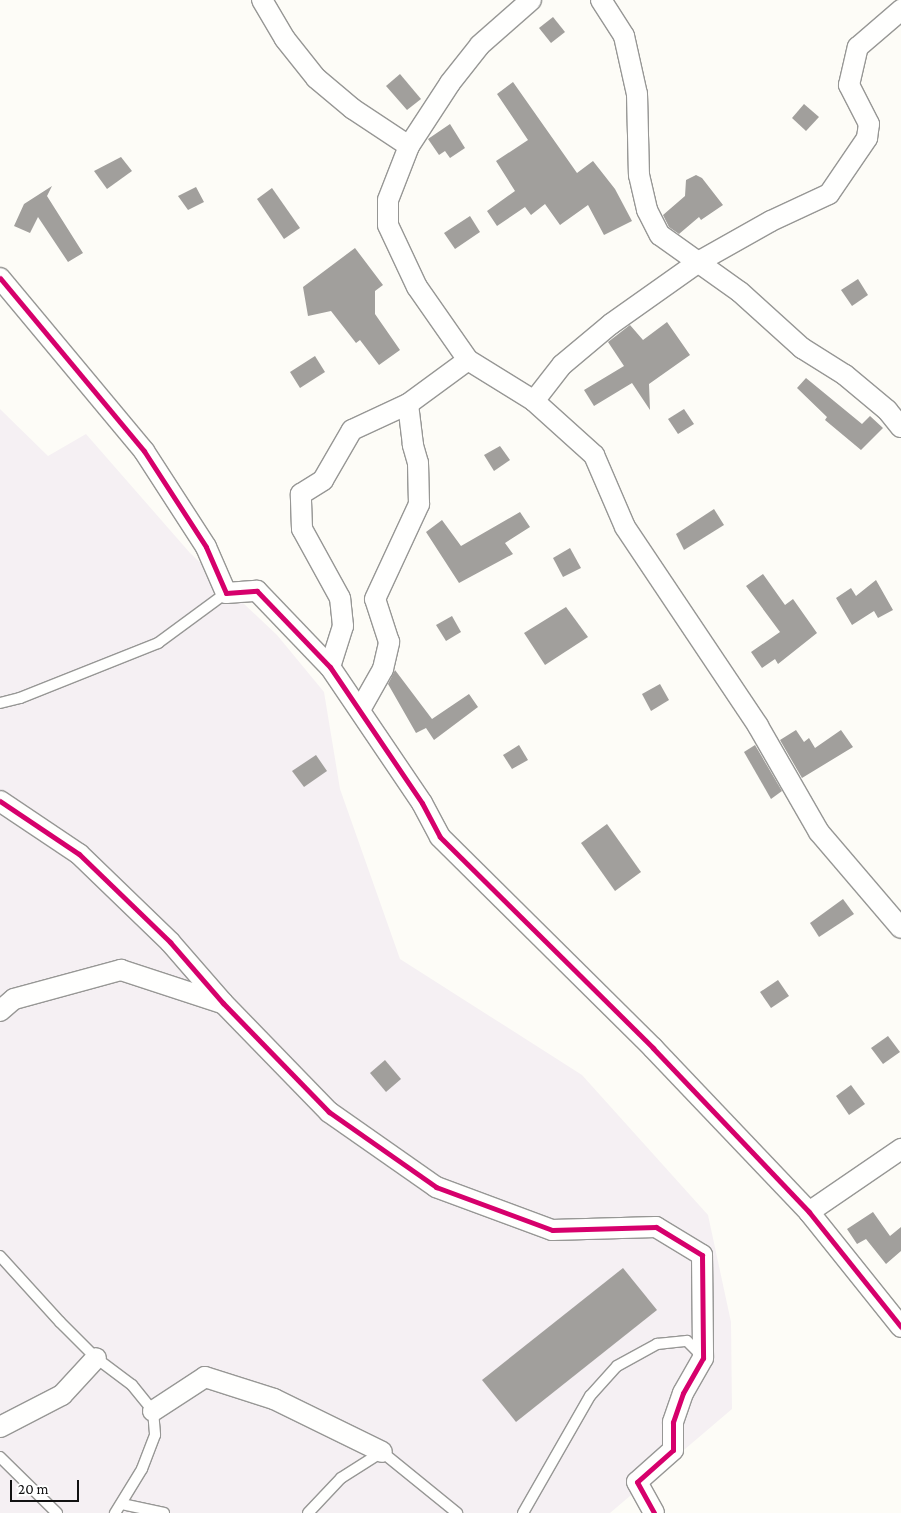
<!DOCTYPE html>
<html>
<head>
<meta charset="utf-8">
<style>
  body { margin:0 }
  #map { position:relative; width:901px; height:1513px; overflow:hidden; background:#fdfcf7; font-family:"Crimson Pro",serif }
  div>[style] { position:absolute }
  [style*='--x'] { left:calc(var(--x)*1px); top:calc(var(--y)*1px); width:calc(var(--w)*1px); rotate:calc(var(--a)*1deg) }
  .industrial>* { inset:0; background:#f5f0f3 }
  .building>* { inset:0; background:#a19f9c }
  .roads { filter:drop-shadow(1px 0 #979795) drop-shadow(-1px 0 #979795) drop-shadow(0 1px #979795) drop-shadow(0 -1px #979795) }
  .lane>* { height:10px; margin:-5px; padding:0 5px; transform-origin:5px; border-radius:5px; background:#fffffe }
  .street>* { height:20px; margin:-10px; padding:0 10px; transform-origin:10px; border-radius:10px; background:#fffffe }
  .cycleway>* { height:5px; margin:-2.5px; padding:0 2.5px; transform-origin:2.5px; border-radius:2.5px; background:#d6006c }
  span { translate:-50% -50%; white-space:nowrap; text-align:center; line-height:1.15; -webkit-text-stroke:5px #fff; paint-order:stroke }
  .scale { position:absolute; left:10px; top:1480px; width:69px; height:22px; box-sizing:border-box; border:2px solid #111; border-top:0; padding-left:6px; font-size:15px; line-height:18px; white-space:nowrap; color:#111; -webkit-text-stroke:4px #fff; paint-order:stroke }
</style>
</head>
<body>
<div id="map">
  <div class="industrial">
    <i style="clip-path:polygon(0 409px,48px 456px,86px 434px,190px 553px,277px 635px,324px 692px,340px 789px,400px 959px,582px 1075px,708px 1215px,731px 1322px,732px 1409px,610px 1513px,0 1513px)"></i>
  </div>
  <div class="building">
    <i style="clip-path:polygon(553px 17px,565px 32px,551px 43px,539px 28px)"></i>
    <i style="clip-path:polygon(400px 74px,421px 99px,407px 110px,386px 86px)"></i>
    <i style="clip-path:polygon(513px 82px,577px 173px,593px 161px,615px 189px,632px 221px,604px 235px,588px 205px,560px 225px,545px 204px,531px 215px,525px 207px,497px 226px,487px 211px,515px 191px,496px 161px,528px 140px,497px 94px)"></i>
    <i style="clip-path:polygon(804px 104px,819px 117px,806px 131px,792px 118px)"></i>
    <i style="clip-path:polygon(450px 124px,465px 148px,450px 158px,445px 151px,439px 155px,428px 139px)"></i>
    <i style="clip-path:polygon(121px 157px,132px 171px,107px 189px,94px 171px)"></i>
    <i style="clip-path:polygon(696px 175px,702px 178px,723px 205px,701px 220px,699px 217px,679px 234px,669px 227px,663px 215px,685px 196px,686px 180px)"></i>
    <i style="clip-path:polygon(52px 186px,47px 196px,83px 253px,68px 262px,38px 217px,30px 233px,14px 226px,24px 204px)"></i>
    <i style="clip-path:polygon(196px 187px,204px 202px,188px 210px,178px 196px)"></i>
    <i style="clip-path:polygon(272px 188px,300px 228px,284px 239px,257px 199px)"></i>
    <i style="clip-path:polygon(470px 216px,480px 232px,455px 249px,444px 233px)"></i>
    <i style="clip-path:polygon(355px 248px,383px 285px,375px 291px,375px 314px,400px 350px,379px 365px,360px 340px,356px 343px,331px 311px,308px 316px,303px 287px)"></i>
    <i style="clip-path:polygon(858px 279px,868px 295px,852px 306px,841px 290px)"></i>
    <i style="clip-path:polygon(667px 322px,690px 355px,649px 384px,650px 410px,632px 383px,594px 406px,584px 390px,624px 366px,608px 342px,630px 325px,643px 340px)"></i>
    <i style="clip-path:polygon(315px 356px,325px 372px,300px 388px,290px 372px)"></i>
    <i style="clip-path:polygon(806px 378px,862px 424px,870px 416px,883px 428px,861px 450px,825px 420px,827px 417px,797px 388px)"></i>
    <i style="clip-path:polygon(684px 409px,694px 424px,678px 434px,668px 419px)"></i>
    <i style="clip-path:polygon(500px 446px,510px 460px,494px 471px,484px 455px)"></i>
    <i style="clip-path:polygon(714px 509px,724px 525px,684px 550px,676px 534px)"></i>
    <i style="clip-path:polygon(520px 512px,530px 527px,505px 543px,513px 554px,459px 583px,426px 532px,442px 520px,461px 546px)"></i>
    <i style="clip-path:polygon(570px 548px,581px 568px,563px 577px,553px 558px)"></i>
    <i style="clip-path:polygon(763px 574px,785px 605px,793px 599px,817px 633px,778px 664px,775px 659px,762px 668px,751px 652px,780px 632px,746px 586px)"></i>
    <i style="clip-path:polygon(876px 580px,893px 610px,878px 618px,874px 611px,852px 625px,836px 598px,851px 588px,856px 596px)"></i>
    <i style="clip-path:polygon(566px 607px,588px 637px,545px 665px,524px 633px)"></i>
    <i style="clip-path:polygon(452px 616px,461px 632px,446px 641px,436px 625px)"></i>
    <i style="clip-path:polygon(395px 670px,432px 719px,469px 694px,478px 707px,434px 740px,426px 728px,416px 733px,388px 684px)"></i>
    <i style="clip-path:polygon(660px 684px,669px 700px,651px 711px,642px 694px)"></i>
    <i style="clip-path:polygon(796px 730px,804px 742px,809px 738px,815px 748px,841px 730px,853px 747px,802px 778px,780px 740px)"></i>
    <i style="clip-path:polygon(519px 745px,528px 760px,512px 769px,503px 755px)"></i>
    <i style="clip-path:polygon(755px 745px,782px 791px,771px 799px,744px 752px)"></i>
    <i style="clip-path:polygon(316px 755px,327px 771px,304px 787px,292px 771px)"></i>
    <i style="clip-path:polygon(607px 824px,641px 872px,615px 891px,581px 843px)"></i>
    <i style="clip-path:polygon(843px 899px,854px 914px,819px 937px,810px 923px)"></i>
    <i style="clip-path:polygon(778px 980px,789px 996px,771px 1008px,760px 992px)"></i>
    <i style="clip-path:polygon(888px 1036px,900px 1052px,883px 1064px,871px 1048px)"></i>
    <i style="clip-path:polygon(385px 1060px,401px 1079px,386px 1092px,370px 1073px)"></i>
    <i style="clip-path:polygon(851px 1085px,865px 1104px,849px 1115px,836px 1096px)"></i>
    <i style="clip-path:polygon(873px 1212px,890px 1236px,901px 1227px,901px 1251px,886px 1264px,866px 1239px,857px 1244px,847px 1229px)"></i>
    <i style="clip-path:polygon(623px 1268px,657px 1310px,516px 1422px,482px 1380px)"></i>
  </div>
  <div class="roads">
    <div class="lane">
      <i style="--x:0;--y:703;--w:21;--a:-14"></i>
      <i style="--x:20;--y:698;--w:149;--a:-21.7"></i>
      <i style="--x:158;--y:643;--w:84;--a:-36.3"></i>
      <i style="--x:0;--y:1256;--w:89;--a:47.7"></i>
      <i style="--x:60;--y:1322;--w:51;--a:45"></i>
      <i style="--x:96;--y:1358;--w:45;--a:36.9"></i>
      <i style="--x:132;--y:1385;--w:33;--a:51"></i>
      <i style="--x:153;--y:1411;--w:24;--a:85"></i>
      <i style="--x:155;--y:1435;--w:36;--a:111"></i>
      <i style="--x:142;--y:1469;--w:52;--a:121.5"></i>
      <i style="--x:0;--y:1457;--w:80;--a:44.5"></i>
      <i style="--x:122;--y:1504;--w:43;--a:12.1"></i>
      <i style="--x:308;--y:1513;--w:48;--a:-46.7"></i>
      <i style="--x:341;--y:1478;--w:49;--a:-32.4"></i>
      <i style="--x:382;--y:1452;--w:97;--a:39.1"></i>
      <i style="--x:523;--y:1513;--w:135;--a:-60.2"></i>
      <i style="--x:590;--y:1396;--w:40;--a:-48"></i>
      <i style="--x:617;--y:1366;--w:46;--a:-28.8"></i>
      <i style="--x:657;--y:1344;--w:30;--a:-6"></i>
      <i style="--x:687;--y:1341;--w:20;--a:45"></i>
    </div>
    <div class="street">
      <i style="--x:262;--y:0;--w:45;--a:59.5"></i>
      <i style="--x:285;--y:39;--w:50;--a:51.5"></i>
      <i style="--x:316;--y:78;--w:48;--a:40"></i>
      <i style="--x:353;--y:109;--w:67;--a:33.5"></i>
      <i style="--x:601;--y:0;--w:43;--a:57.4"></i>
      <i style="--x:624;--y:36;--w:59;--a:77.4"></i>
      <i style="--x:637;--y:94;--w:81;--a:88.6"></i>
      <i style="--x:639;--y:175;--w:36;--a:77"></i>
      <i style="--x:647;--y:210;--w:28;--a:63"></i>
      <i style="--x:660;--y:235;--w:98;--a:35.5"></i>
      <i style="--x:740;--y:292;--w:84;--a:42.1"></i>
      <i style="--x:802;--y:348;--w:51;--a:32.1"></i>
      <i style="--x:845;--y:375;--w:55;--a:39.8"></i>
      <i style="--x:887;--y:410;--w:22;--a:51"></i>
      <i style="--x:0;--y:278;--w:225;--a:50.2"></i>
      <i style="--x:144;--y:451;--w:114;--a:57.1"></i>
      <i style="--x:206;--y:547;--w:50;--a:66.5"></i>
      <i style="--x:226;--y:593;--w:31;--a:-4"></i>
      <i style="--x:257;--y:591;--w:105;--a:46.2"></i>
      <i style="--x:330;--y:667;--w:164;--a:55.9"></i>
      <i style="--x:422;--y:803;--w:38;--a:62"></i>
      <i style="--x:440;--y:837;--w:300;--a:44.7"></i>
      <i style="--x:653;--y:1048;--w:226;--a:46.4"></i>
      <i style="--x:809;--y:1212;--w:147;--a:51.3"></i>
      <i style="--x:468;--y:360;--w:89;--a:-124.9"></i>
      <i style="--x:417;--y:287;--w:68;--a:-115.1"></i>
      <i style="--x:388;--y:225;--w:25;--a:-90"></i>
      <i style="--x:388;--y:200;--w:58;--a:-68.7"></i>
      <i style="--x:409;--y:146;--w:75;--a:-56.9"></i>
      <i style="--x:450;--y:83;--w:48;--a:-51.7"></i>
      <i style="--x:480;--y:45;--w:68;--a:-41.4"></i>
      <i style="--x:534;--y:401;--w:81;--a:42"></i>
      <i style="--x:594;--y:455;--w:78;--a:66.7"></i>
      <i style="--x:625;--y:527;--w:239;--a:56.2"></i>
      <i style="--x:758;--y:726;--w:122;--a:60.1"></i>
      <i style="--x:819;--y:832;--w:126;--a:49.5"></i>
      <i style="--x:330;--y:667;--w:43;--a:-72.4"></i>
      <i style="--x:343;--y:626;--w:28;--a:-96"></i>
      <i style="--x:340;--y:598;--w:79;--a:-118.8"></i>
      <i style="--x:302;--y:529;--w:35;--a:-92"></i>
      <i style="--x:301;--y:494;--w:26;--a:-32"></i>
      <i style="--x:323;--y:480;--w:58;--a:-59.9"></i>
      <i style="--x:352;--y:430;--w:62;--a:-24.9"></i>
      <i style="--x:408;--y:404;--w:74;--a:-36.3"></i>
      <i style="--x:468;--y:360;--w:78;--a:31.8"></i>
      <i style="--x:534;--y:401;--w:46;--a:-52.1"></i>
      <i style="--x:562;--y:365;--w:64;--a:-39.9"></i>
      <i style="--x:611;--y:324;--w:109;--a:-35.3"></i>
      <i style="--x:700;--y:261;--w:81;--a:-29.4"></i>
      <i style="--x:771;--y:221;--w:64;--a:-25"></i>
      <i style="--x:829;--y:194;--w:68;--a:-55.8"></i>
      <i style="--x:867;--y:138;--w:14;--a:-82"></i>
      <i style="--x:869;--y:124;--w:44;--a:-117.1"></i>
      <i style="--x:849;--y:85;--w:39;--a:-77"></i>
      <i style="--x:858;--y:47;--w:57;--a:-40.7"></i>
      <i style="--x:361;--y:708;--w:45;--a:-60.6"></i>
      <i style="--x:383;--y:669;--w:28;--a:-77"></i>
      <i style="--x:389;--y:642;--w:45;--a:-108"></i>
      <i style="--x:375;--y:599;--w:105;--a:-65.1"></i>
      <i style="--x:419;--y:504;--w:41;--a:-91.4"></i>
      <i style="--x:418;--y:463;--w:19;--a:-106"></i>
      <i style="--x:413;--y:445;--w:41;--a:-97"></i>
      <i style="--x:0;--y:801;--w:95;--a:33.9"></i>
      <i style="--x:79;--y:854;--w:127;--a:44"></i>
      <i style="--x:170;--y:942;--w:81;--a:49"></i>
      <i style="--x:223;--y:1003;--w:152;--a:45.8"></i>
      <i style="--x:329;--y:1112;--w:131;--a:35"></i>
      <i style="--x:436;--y:1187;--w:124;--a:20.3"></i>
      <i style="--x:552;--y:1230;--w:104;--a:-1.7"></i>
      <i style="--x:656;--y:1227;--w:54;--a:31.3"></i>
      <i style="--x:702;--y:1255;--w:103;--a:89.4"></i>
      <i style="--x:703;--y:1358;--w:40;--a:119.7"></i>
      <i style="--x:683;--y:1393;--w:31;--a:109"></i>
      <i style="--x:673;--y:1422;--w:28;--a:90"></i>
      <i style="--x:673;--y:1450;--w:48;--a:138.4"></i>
      <i style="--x:637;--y:1482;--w:35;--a:61"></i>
      <i style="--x:0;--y:1011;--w:18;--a:-41"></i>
      <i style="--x:14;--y:999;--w:111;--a:-15.2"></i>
      <i style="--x:121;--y:970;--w:106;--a:18.1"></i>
      <i style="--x:809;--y:1212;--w:112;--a:-34.4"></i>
      <i style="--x:153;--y:1411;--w:62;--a:-33.2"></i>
      <i style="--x:205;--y:1377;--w:72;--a:17.7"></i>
      <i style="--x:274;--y:1399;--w:120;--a:26.1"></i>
      <i style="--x:0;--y:1427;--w:70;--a:-27.3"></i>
      <i style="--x:62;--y:1395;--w:50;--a:-47.4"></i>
    </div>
  </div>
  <div class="cycleway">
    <i style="--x:0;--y:278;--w:225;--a:50.2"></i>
    <i style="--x:144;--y:451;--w:114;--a:57.1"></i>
    <i style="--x:206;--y:547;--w:50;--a:66.5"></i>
    <i style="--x:226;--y:593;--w:31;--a:-4"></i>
    <i style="--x:257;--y:591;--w:105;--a:46.2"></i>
    <i style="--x:330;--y:667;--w:164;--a:55.9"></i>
    <i style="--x:422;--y:803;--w:38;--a:62"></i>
    <i style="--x:440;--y:837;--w:300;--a:44.7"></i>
    <i style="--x:653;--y:1048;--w:226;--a:46.4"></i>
    <i style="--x:809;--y:1212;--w:147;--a:51.3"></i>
    <i style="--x:0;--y:801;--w:95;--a:33.9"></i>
    <i style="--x:79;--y:854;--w:127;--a:44"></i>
    <i style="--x:170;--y:942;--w:81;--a:49"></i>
    <i style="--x:223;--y:1003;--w:152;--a:45.8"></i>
    <i style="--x:329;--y:1112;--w:131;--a:35"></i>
    <i style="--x:436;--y:1187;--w:124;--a:20.3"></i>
    <i style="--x:552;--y:1230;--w:104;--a:-1.7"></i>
    <i style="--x:656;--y:1227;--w:54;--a:31.3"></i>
    <i style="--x:702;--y:1255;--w:103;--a:89.4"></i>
    <i style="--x:703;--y:1358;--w:40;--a:119.7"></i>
    <i style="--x:683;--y:1393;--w:31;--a:109"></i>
    <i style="--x:673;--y:1422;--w:28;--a:90"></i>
    <i style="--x:673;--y:1450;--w:48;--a:138.4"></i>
    <i style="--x:637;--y:1482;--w:35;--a:61"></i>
  </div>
  <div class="scale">20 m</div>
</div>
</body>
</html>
